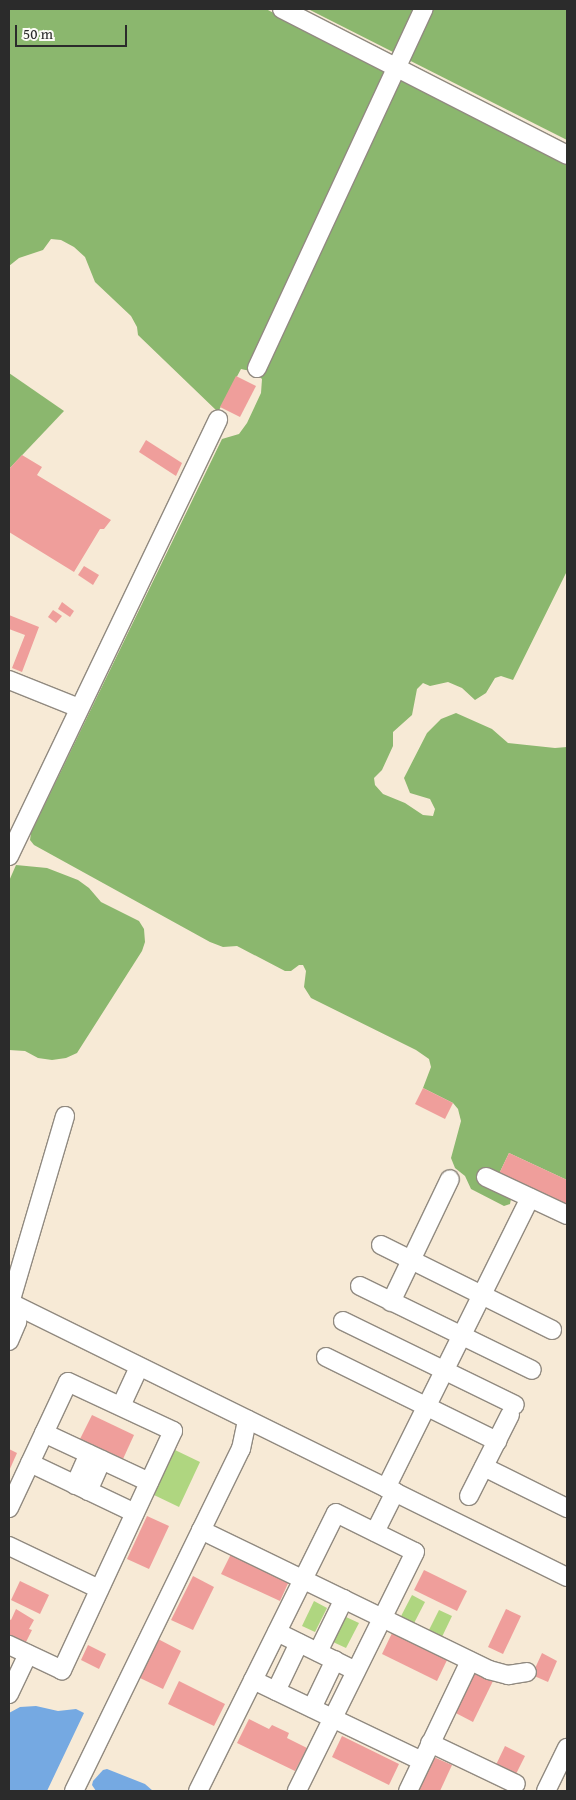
<!DOCTYPE html>
<html>
<head>
<meta charset="utf-8">
<style>
  body { margin:0 }
  #map { position:relative; width:576px; height:1800px; overflow:hidden; background:#f7ead6; font-family:"Gentium Book Plus",serif }
  div>[style] { position:absolute }
  [style*='--x'] { left:calc(var(--x)*1px); top:calc(var(--y)*1px); width:calc(var(--w)*1px); rotate:calc(var(--a)*1deg) }
  .green>* { inset:0; background:#afd680 }
  .forest>* { inset:0; background:#8bb76e }
  .water>* { inset:0; background:#75a9e2 }
  .building>* { inset:0; background:#ef9e9b }
  .roads { filter:drop-shadow(1px 0 #918a80) drop-shadow(-1px 0 #918a80) drop-shadow(0 1px #918a80) drop-shadow(0 -1px #918a80) }
  .minor>* { height:18px; margin:-9px; padding:0 9px; transform-origin:9px; border-radius:9px; background:#fff }
  span { translate:-50% -50%; white-space:nowrap; text-align:center; line-height:1.15; -webkit-text-stroke:5px #fdfcf7; paint-order:stroke }
  .frame { position:absolute; inset:0; border:10px solid #2b2b2b; pointer-events:none }
  .scale { position:absolute; left:15px; top:25px; width:112px; height:22px; box-sizing:border-box; border:2px solid #2b2b2b; border-top:0; padding-left:6px; font-size:15px; line-height:18px; white-space:nowrap; color:#2b2b2b; -webkit-text-stroke:4px #fdfcf7; paint-order:stroke }
</style>
</head>
<body>
<div id="map">
  <div class="green">
    <i style="clip-path:polygon(175px 1450px,200px 1462px,179px 1507px,154px 1495px)"></i>
    <i style="clip-path:polygon(412px 1595px,425px 1602px,412px 1627px,399px 1620px)"></i>
    <i style="clip-path:polygon(314px 1601px,327px 1608px,315px 1632px,302px 1626px)"></i>
    <i style="clip-path:polygon(439px 1610px,452px 1616px,440px 1641px,427px 1634px)"></i>
    <i style="clip-path:polygon(346px 1617px,359px 1623px,346px 1648px,333px 1642px)"></i>
  </div>
  <div class="forest">
    <i style="clip-path:polygon(9px 9px,266px 9px,567px 164px,567px 571px,513px 680px,501px 676px,495px 678px,486px 693px,475px 700px,462px 688px,448px 682px,430px 686px,423px 683px,417px 689px,412px 715px,393px 732px,393px 746px,382px 770px,374px 778px,375px 785px,383px 794px,405px 803px,423px 815px,433px 816px,435px 809px,430px 799px,410px 793px,404px 778px,427px 733px,441px 719px,456px 713px,492px 729px,508px 743px,555px 748px,567px 747px,567px 1180px,509px 1153px,498px 1176px,511px 1199px,510px 1204px,504px 1206px,471px 1189px,465px 1176px,455px 1168px,451px 1158px,461px 1121px,458px 1109px,453px 1103px,423px 1088px,431px 1067px,429px 1059px,416px 1050px,311px 998px,304px 987px,306px 971px,303px 965px,299px 965px,291px 971px,285px 971px,237px 946px,223px 947px,210px 942px,34px 845px,30px 840px,31px 833px,222px 439px,239px 434px,247px 423px,261px 393px,262px 379px,255px 372px,241px 369px,218px 412px,138px 335px,137px 327px,131px 316px,95px 282px,85px 257px,74px 247px,61px 240px,51px 239px,43px 250px,19px 258px,9px 266px)"></i>
    <i style="clip-path:polygon(308px 9px,567px 9px,567px 140px)"></i>
    <i style="clip-path:polygon(9px 373px,64px 411px,9px 469px)"></i>
    <i style="clip-path:polygon(16px 865px,47px 868px,78px 880px,89px 888px,101px 902px,139px 921px,144px 929px,145px 942px,142px 951px,77px 1053px,66px 1058px,52px 1060px,38px 1058px,25px 1051px,9px 1050px,9px 881px)"></i>
  </div>
  <div class="water">
    <i style="clip-path:polygon(36px 1706px,58px 1711px,76px 1709px,84px 1713px,47px 1791px,9px 1791px,9px 1713px,20px 1707px)"></i>
    <i style="clip-path:polygon(107px 1769px,145px 1784px,153px 1791px,96px 1791px,92px 1785px,93px 1781px,103px 1770px)"></i>
  </div>
  <div class="building">
    <i style="clip-path:polygon(236px 376px,256px 386px,240px 417px,220px 407px)"></i>
    <i style="clip-path:polygon(146px 440px,182px 463px,176px 476px,139px 452px)"></i>
    <i style="clip-path:polygon(22px 455px,42px 467px,37px 475px,111px 520px,104px 529px,100px 529px,74px 572px,9px 532px,9px 469px)"></i>
    <i style="clip-path:polygon(84px 566px,99px 575px,93px 585px,78px 575px)"></i>
    <i style="clip-path:polygon(62px 602px,74px 611px,70px 617px,58px 609px)"></i>
    <i style="clip-path:polygon(53px 610px,62px 616px,56px 623px,48px 617px)"></i>
    <i style="clip-path:polygon(9px 615px,39px 627px,22px 672px,12px 668px,25px 635px,9px 629px)"></i>
    <i style="clip-path:polygon(423px 1088px,453px 1103px,445px 1119px,415px 1104px)"></i>
    <i style="clip-path:polygon(509px 1153px,567px 1180px,567px 1208px,498px 1176px)"></i>
    <i style="clip-path:polygon(92px 1415px,134px 1435px,123px 1459px,80px 1439px)"></i>
    <i style="clip-path:polygon(9px 1449px,17px 1453px,9px 1471px)"></i>
    <i style="clip-path:polygon(147px 1516px,169px 1526px,149px 1569px,127px 1559px)"></i>
    <i style="clip-path:polygon(232px 1552px,290px 1579px,280px 1601px,221px 1574px)"></i>
    <i style="clip-path:polygon(424px 1570px,467px 1591px,457px 1611px,414px 1590px)"></i>
    <i style="clip-path:polygon(193px 1576px,214px 1587px,193px 1630px,171px 1620px)"></i>
    <i style="clip-path:polygon(20px 1581px,49px 1595px,40px 1614px,11px 1600px)"></i>
    <i style="clip-path:polygon(16px 1609px,34px 1620px,29px 1629px,32px 1630px,25px 1644px,9px 1636px,9px 1619px,11px 1620px)"></i>
    <i style="clip-path:polygon(506px 1609px,521px 1616px,503px 1654px,488px 1647px)"></i>
    <i style="clip-path:polygon(393px 1631px,448px 1658px,437px 1681px,382px 1654px)"></i>
    <i style="clip-path:polygon(158px 1639px,181px 1651px,163px 1689px,140px 1678px)"></i>
    <i style="clip-path:polygon(88px 1645px,106px 1654px,99px 1669px,81px 1660px)"></i>
    <i style="clip-path:polygon(542px 1653px,557px 1661px,548px 1682px,532px 1675px)"></i>
    <i style="clip-path:polygon(471px 1670px,493px 1681px,473px 1722px,450px 1710px)"></i>
    <i style="clip-path:polygon(179px 1681px,225px 1704px,214px 1726px,168px 1704px)"></i>
    <i style="clip-path:polygon(249px 1719px,269px 1729px,272px 1725px,289px 1733px,287px 1738px,307px 1748px,295px 1771px,237px 1743px)"></i>
    <i style="clip-path:polygon(342px 1736px,399px 1764px,389px 1785px,332px 1757px)"></i>
    <i style="clip-path:polygon(505px 1746px,525px 1756px,514px 1778px,494px 1769px)"></i>
    <i style="clip-path:polygon(429px 1755px,452px 1765px,440px 1791px,412px 1791px)"></i>
  </div>
  <div class="roads">
    <div class="minor">
      <i style="--x:282;--y:9;--w:320;--a:27.1"></i>
      <i style="--x:257;--y:368;--w:396;--a:-65.1"></i>
      <i style="--x:9;--y:680;--w:75;--a:21.8"></i>
      <i style="--x:9;--y:856;--w:484;--a:-64.4"></i>
      <i style="--x:486;--y:1177;--w:89;--a:25.1"></i>
      <i style="--x:381;--y:1245;--w:191;--a:26.4"></i>
      <i style="--x:360;--y:1286;--w:191;--a:26"></i>
      <i style="--x:9;--y:1302;--w:622;--a:26.24"></i>
      <i style="--x:391;--y:1302;--w:136;--a:-64.4"></i>
      <i style="--x:343;--y:1321;--w:191;--a:26"></i>
      <i style="--x:9;--y:1341;--w:21;--a:-67"></i>
      <i style="--x:17;--y:1322;--w:20;--a:-110"></i>
      <i style="--x:10;--y:1303;--w:195;--a:-73.6"></i>
      <i style="--x:326;--y:1357;--w:191;--a:26.2"></i>
      <i style="--x:121;--y:1406;--w:43;--a:-65.2"></i>
      <i style="--x:44;--y:1433;--w:116;--a:25"></i>
      <i style="--x:30;--y:1463;--w:116;--a:25.5"></i>
      <i style="--x:484;--y:1467;--w:93;--a:26.3"></i>
      <i style="--x:75;--y:1485;--w:34;--a:-66"></i>
      <i style="--x:386;--y:1488;--w:324;--a:-63.6"></i>
      <i style="--x:88;--y:1491;--w:34;--a:-66"></i>
      <i style="--x:469;--y:1496;--w:91;--a:-63.2"></i>
      <i style="--x:9;--y:1508;--w:139;--a:-64.9"></i>
      <i style="--x:68;--y:1382;--w:116;--a:25"></i>
      <i style="--x:173;--y:1431;--w:264;--a:114.9"></i>
      <i style="--x:62;--y:1670;--w:59;--a:-154.7"></i>
      <i style="--x:201;--y:1530;--w:320;--a:25.9"></i>
      <i style="--x:489;--y:1670;--w:20;--a:15"></i>
      <i style="--x:508;--y:1675;--w:19;--a:-9"></i>
      <i style="--x:375;--y:1532;--w:45;--a:-63.4"></i>
      <i style="--x:9;--y:1546;--w:100;--a:25.5"></i>
      <i style="--x:277;--y:1632;--w:88;--a:26.3"></i>
      <i style="--x:318;--y:1652;--w:59;--a:-63.9"></i>
      <i style="--x:253;--y:1680;--w:187;--a:25.6"></i>
      <i style="--x:276;--y:1691;--w:53;--a:-64.4"></i>
      <i style="--x:9;--y:1694;--w:44;--a:-64.6"></i>
      <i style="--x:312;--y:1708;--w:53;--a:-64.4"></i>
      <i style="--x:430;--y:1743;--w:95;--a:25.5"></i>
      <i style="--x:74;--y:1791;--w:381;--a:-64"></i>
      <i style="--x:241;--y:1449;--w:30;--a:-78"></i>
      <i style="--x:198;--y:1791;--w:310;--a:-63.6"></i>
      <i style="--x:336;--y:1513;--w:88;--a:26.3"></i>
      <i style="--x:415;--y:1552;--w:267;--a:116.3"></i>
      <i style="--x:408;--y:1791;--w:144;--a:-64.5"></i>
      <i style="--x:546;--y:1791;--w:48;--a:-64"></i>
    </div>
  </div>
  <div class="frame"></div>
  <div class="scale">50 m</div>
</div>
</body>
</html>
